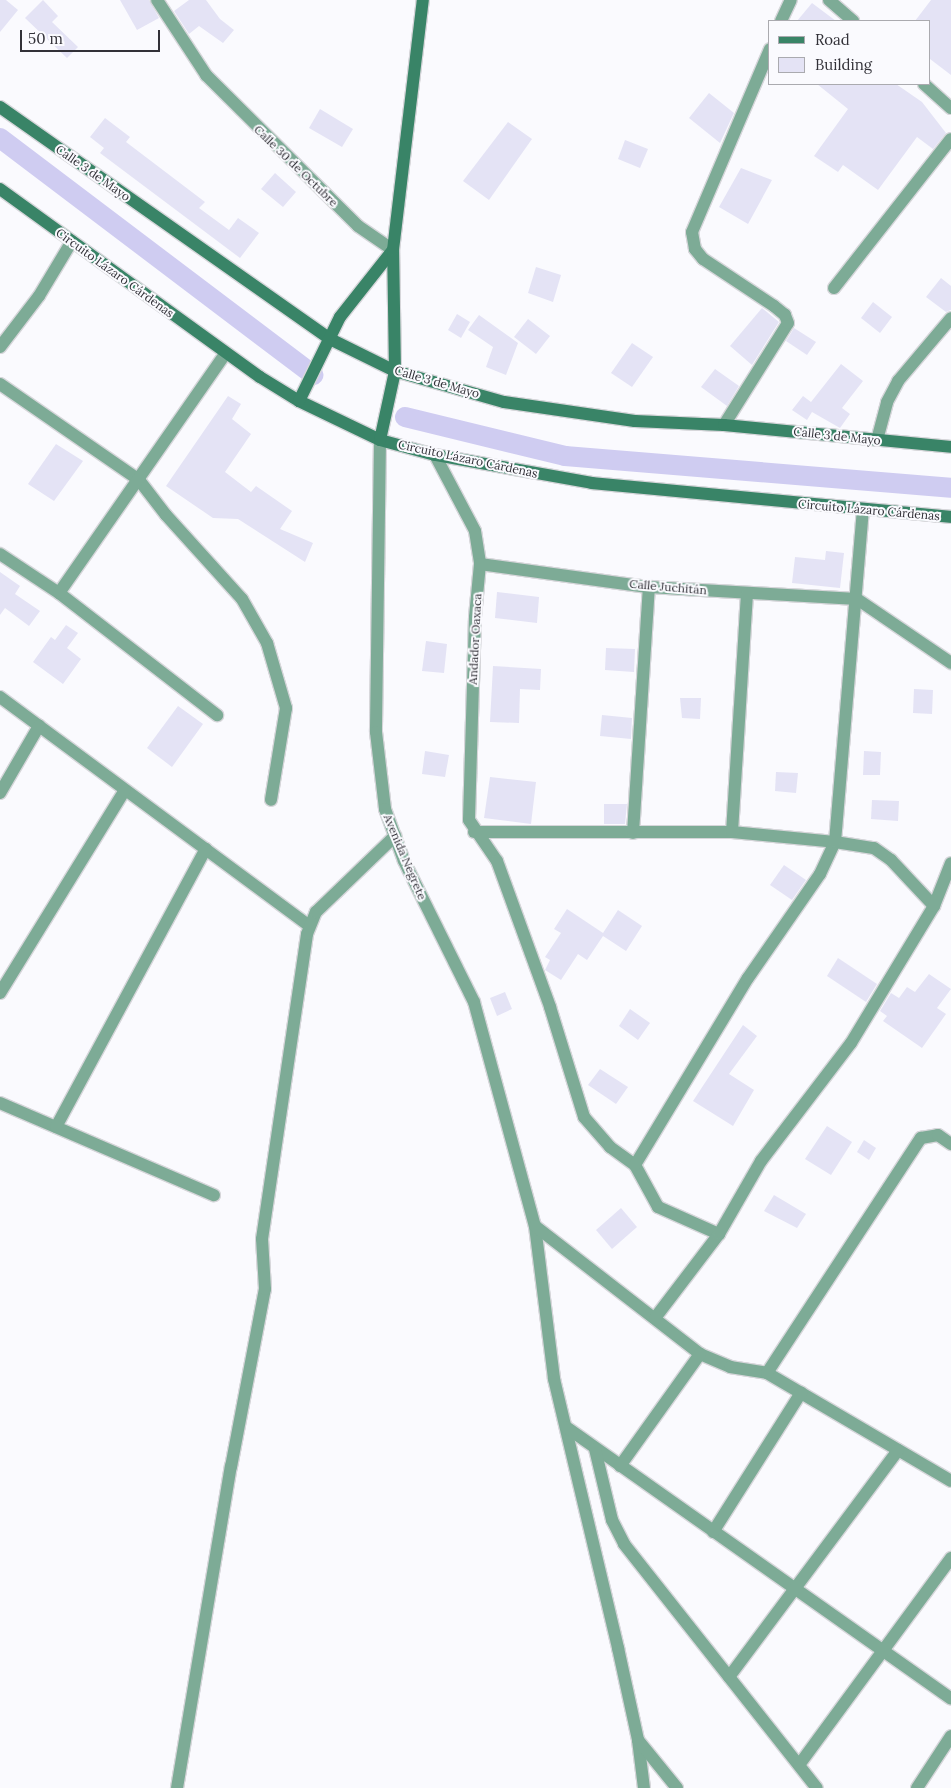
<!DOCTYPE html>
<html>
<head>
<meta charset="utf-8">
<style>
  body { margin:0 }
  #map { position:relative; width:951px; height:1788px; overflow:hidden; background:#fafafe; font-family:Lora,serif }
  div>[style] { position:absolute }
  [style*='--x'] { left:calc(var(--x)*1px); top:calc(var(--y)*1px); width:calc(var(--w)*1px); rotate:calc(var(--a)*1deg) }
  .canal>* { height:20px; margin:-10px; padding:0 10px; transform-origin:10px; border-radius:10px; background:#cfccf1 }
  .building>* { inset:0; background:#e4e3f5 }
  .roads { filter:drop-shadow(1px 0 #d6d6da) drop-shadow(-1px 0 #d6d6da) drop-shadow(0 1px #d6d6da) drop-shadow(0 -1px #d6d6da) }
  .street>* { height:12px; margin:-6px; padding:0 6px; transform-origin:6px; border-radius:6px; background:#7dab96 }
  .secondary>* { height:12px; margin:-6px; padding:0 6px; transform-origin:6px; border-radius:6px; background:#398467 }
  span { translate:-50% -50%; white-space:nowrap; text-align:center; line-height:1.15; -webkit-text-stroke:4px #fafafe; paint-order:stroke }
  .street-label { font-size:12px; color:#323138 }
  .legend { position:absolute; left:768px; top:20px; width:162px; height:65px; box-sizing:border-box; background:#fafafe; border:1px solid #aaaaaf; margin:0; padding:6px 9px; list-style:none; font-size:15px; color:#323138 }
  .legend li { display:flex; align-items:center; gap:10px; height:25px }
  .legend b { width:25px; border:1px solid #aaaaaf }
  .scale { position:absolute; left:20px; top:30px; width:140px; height:22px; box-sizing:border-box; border:2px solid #323138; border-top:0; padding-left:6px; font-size:15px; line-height:18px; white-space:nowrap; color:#323138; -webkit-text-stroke:4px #fafafe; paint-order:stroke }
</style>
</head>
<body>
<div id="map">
  <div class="canal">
    <i style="--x:0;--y:138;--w:393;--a:37.1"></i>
    <i style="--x:405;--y:417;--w:165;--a:13.7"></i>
    <i style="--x:565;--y:456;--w:387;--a:4.7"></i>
  </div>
  <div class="building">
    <i style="clip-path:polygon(0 0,6px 0,18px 10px,0 32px)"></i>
    <i style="clip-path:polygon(43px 0,58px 16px,52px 22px,78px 47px,67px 58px,25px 18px)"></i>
    <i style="clip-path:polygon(120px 0,149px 0,159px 18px,137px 30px)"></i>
    <i style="clip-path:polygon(189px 0,206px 0,220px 19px,234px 30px,223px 43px,199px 26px,189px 34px,174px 11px)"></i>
    <i style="clip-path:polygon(931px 0,951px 0,951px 75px,930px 59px,930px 21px,915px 21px)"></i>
    <i style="clip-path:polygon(812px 3px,836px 21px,797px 21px)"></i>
    <i style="clip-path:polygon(817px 84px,896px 84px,922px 102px,946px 133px,933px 149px,917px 137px,878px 190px,843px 165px,838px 172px,814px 156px,848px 109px)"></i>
    <i style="clip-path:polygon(709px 93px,734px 113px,720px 143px,689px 118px)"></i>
    <i style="clip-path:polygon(320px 109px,353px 129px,342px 147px,309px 128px)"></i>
    <i style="clip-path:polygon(105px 118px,130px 137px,126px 142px,205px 202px,199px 208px,229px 230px,238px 218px,259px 233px,240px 258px,100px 153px,104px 148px,90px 137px)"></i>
    <i style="clip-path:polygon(508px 122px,532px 139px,489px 200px,463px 181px)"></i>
    <i style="clip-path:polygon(625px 140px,648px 149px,640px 168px,618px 159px)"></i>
    <i style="clip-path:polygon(741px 168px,772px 180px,748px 224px,719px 207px)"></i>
    <i style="clip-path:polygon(275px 173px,296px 192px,283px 207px,261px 189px)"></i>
    <i style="clip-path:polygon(536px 267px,561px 275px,553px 302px,528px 293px)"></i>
    <i style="clip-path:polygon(941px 278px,951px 286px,951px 310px,946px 312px,926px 297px)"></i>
    <i style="clip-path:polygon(873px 302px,892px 317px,880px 333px,861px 318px)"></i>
    <i style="clip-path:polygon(762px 308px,779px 322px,752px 365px,730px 346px)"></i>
    <i style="clip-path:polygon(457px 314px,470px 322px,461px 338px,448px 330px)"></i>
    <i style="clip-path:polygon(479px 315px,518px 343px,506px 375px,486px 367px,493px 347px,468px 330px)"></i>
    <i style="clip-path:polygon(528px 319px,550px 336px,536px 354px,514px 337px)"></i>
    <i style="clip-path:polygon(794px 328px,816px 342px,807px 355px,786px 341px)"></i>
    <i style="clip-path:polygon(632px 343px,653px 357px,632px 387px,611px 373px)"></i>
    <i style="clip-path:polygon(841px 364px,863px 381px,842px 408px,850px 414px,840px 428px,812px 412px,807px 420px,792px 410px,803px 396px,811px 402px)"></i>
    <i style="clip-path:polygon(715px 369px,739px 386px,727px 406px,701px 387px)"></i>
    <i style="clip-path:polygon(228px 396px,241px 404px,232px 419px,251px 434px,225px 472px,251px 492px,256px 486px,292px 511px,280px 529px,313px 543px,305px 562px,238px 519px,213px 518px,166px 486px)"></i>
    <i style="clip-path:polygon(56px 444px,83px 461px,54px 501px,28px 484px)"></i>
    <i style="clip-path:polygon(826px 551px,844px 553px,840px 588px,792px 583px,795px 557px,825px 560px)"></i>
    <i style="clip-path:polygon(0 572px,20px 586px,15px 594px,40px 611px,29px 626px,5px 608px,0 615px)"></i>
    <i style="clip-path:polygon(497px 592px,539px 597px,537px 623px,495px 618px)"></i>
    <i style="clip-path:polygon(66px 625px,78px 633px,67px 648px,81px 659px,63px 684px,33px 662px,51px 637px,55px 640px)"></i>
    <i style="clip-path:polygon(426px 641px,447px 644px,444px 673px,422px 671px)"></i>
    <i style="clip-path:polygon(606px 648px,635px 649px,634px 672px,605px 670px)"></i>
    <i style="clip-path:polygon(493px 666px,541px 669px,540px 690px,520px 689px,519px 723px,490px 722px)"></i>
    <i style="clip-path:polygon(914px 689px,933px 690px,932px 714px,913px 713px)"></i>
    <i style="clip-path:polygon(680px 698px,701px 698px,700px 719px,682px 718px)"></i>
    <i style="clip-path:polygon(178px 706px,203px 724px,172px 767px,147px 748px)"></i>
    <i style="clip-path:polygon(602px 715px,632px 718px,631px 739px,600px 736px)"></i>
    <i style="clip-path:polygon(425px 751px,449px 755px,445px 777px,422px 774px)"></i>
    <i style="clip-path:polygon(864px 751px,881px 752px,880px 775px,863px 775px)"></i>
    <i style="clip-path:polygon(776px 772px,798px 773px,796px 793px,775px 791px)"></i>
    <i style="clip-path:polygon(490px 777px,536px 782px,531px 824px,484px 818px)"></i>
    <i style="clip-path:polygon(872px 800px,899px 801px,898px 821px,871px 819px)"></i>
    <i style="clip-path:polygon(604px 804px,627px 804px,625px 824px,604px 824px)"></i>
    <i style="clip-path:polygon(784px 865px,806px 880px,792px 900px,770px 885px)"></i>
    <i style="clip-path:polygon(567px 909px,603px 933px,618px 910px,642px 926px,626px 951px,603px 936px,587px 960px,578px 954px,561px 980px,545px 970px,550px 960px,545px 957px,561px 933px,554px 929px)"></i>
    <i style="clip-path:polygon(838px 958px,877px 984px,866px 1002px,827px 976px)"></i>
    <i style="clip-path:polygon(929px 974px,951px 989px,937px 1008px,946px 1014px,922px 1048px,883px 1021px,887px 1016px,880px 1011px,891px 993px,899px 998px,907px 987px,915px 992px)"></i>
    <i style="clip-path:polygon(505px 992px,512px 1009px,497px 1016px,490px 998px)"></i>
    <i style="clip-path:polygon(630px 1009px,650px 1023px,638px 1040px,619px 1026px)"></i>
    <i style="clip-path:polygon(743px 1025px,757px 1036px,729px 1074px,754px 1090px,733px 1126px,693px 1101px)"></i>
    <i style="clip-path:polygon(600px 1069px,628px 1087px,616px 1104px,588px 1085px)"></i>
    <i style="clip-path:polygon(827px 1126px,852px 1142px,831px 1175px,805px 1159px)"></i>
    <i style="clip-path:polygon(864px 1140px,876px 1148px,869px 1160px,857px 1152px)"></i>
    <i style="clip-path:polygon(774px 1195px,806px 1214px,797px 1228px,764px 1211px)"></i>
    <i style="clip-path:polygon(621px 1208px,637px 1227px,612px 1249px,596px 1230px)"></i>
  </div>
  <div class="roads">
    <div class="street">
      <i style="--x:157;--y:0;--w:90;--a:56.8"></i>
      <i style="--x:206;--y:75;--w:214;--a:44.8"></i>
      <i style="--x:358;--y:226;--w:42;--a:34.4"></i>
      <i style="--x:829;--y:0;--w:32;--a:41"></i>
      <i style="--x:781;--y:21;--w:23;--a:-65"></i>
      <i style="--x:924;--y:84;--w:36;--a:42"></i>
      <i style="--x:834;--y:288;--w:189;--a:-51.9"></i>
      <i style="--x:0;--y:347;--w:64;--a:-52.6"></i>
      <i style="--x:39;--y:296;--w:64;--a:-59"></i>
      <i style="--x:0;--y:384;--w:169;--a:34.6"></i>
      <i style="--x:139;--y:480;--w:44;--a:52.4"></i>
      <i style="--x:166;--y:515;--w:113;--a:47.9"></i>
      <i style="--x:242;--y:599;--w:51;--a:60.4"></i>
      <i style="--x:267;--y:643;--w:68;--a:73.7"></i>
      <i style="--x:286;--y:708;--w:93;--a:99.3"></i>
      <i style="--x:724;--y:425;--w:120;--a:-57.9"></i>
      <i style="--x:788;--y:323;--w:9;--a:-111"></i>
      <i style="--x:785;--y:315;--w:14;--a:-141"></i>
      <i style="--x:774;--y:306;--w:85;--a:-146.5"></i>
      <i style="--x:703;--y:259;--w:13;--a:-129"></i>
      <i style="--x:695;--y:249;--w:17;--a:-100"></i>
      <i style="--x:692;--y:232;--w:199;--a:-66.9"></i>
      <i style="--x:380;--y:440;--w:292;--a:90.8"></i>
      <i style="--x:376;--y:732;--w:78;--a:83.3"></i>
      <i style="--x:385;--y:809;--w:55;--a:69.9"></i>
      <i style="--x:404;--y:861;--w:157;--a:63.6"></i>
      <i style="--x:474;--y:1002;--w:232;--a:74.8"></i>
      <i style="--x:535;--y:1226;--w:154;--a:82.9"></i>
      <i style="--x:554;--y:1379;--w:277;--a:76.6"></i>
      <i style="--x:618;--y:1648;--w:94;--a:77.7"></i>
      <i style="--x:638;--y:1740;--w:48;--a:82.9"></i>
      <i style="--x:877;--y:440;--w:39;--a:-75"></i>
      <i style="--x:887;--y:402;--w:24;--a:-62"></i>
      <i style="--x:898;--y:381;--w:82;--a:-49.9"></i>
      <i style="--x:435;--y:455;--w:86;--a:62.2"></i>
      <i style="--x:475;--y:531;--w:33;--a:81"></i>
      <i style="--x:480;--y:564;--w:53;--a:95.4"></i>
      <i style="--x:475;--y:617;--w:203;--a:91.7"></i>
      <i style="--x:469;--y:820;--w:50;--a:55.7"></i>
      <i style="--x:497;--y:861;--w:155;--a:70"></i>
      <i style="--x:550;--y:1007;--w:115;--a:72.8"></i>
      <i style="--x:584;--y:1117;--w:40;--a:49"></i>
      <i style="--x:610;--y:1147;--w:31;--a:36"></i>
      <i style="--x:635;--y:1165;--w:48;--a:61.3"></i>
      <i style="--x:658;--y:1207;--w:67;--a:23.9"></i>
      <i style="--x:0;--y:554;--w:71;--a:33.5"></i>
      <i style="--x:59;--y:593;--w:200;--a:37.7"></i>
      <i style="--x:480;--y:564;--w:171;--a:7.8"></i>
      <i style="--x:649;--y:587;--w:208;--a:3.3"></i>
      <i style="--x:857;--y:599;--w:114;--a:34.2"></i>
      <i style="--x:59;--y:593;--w:292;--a:-55.2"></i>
      <i style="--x:0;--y:697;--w:385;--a:36.5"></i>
      <i style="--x:0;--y:793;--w:78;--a:-59.8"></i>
      <i style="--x:474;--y:832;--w:258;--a:0"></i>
      <i style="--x:732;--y:832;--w:103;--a:5.5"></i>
      <i style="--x:835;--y:842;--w:39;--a:9"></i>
      <i style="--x:874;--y:848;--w:21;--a:35"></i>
      <i style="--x:891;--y:860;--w:63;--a:46.9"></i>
      <i style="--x:732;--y:832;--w:239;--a:-86.4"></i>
      <i style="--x:633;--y:833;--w:247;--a:-86.3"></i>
      <i style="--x:0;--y:993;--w:238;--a:-58.4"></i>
      <i style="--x:0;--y:1103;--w:233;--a:23.3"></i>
      <i style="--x:56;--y:1127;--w:316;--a:-61.7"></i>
      <i style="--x:635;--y:1165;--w:218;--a:-58.9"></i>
      <i style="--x:748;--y:978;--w:126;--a:-55.3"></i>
      <i style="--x:820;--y:874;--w:35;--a:-65"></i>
      <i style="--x:835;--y:842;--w:334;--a:-85.2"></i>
      <i style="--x:535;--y:1226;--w:209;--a:37.8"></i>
      <i style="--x:700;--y:1354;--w:33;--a:23"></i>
      <i style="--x:730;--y:1367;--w:37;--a:9"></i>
      <i style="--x:767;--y:1373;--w:213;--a:30.4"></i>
      <i style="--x:655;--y:1318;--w:106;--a:-52.7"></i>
      <i style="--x:719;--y:1234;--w:84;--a:-60.1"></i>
      <i style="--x:761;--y:1161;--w:148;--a:-52.7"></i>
      <i style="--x:851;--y:1043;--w:160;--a:-58.8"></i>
      <i style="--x:934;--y:906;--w:46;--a:-68.4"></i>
      <i style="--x:767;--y:1373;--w:281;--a:-56.8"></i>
      <i style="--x:921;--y:1138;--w:17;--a:-10"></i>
      <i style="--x:938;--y:1135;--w:16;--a:35"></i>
      <i style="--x:566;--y:1427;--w:471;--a:35.2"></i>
      <i style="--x:595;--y:1449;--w:73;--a:76.5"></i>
      <i style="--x:612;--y:1520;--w:27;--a:63"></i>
      <i style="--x:624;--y:1544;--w:311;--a:51.7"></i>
      <i style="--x:620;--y:1466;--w:138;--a:-54.5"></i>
      <i style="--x:713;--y:1532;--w:165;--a:-57.7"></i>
      <i style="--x:729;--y:1677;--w:283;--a:-53.3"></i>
      <i style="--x:638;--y:1740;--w:62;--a:50.9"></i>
      <i style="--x:799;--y:1765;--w:257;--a:-53.7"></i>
      <i style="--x:177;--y:1788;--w:326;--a:-80.5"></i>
      <i style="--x:231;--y:1467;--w:181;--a:-79.2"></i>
      <i style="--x:265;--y:1289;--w:50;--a:-93.4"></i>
      <i style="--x:262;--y:1239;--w:308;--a:-81.6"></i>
      <i style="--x:307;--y:934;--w:24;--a:-68"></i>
      <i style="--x:316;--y:912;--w:110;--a:-43.9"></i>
      <i style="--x:917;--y:1788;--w:62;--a:-56.8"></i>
    </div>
    <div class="secondary">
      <i style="--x:0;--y:107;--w:403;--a:35.1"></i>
      <i style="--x:330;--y:339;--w:72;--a:26.2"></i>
      <i style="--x:395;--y:371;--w:113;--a:15.9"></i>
      <i style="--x:504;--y:402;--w:132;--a:8.3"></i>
      <i style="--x:635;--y:421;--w:89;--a:2.6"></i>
      <i style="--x:724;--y:425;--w:228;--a:5.5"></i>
      <i style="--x:0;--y:189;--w:321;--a:35.9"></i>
      <i style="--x:260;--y:377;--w:46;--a:31.6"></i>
      <i style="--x:299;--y:401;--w:90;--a:25.7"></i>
      <i style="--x:380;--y:440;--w:57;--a:15.3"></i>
      <i style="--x:435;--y:455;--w:159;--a:10.1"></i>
      <i style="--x:592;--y:483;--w:361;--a:5.4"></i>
      <i style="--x:299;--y:401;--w:93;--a:-64"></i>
      <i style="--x:340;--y:317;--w:85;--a:-51.7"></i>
      <i style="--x:380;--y:440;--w:71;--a:-77.7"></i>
      <i style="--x:395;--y:371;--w:121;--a:-90.9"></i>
      <i style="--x:393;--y:250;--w:252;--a:-83.2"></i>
    </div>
  </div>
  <div class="street-label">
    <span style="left:296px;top:166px;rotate:44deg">Calle 30 de Octubre</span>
    <span style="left:93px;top:173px;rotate:35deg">Calle 3 de Mayo</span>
    <span style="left:115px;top:273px;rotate:36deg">Circuito Lázaro Cárdenas</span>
    <span style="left:437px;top:382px;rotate:16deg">Calle 3 de Mayo</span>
    <span style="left:837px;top:436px;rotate:6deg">Calle 3 de Mayo</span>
    <span style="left:468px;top:459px;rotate:12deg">Circuito Lázaro Cárdenas</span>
    <span style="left:869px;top:510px;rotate:5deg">Circuito Lázaro Cárdenas</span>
    <span style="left:668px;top:587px;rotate:5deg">Calle Juchitán</span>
    <span style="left:475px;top:639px;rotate:-87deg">Andador Oaxaca</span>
    <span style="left:405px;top:857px;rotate:67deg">Avenida Negrete</span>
  </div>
  <ul class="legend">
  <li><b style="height:6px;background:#398467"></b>Road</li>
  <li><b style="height:14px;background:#e4e3f5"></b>Building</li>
  </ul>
  <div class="scale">50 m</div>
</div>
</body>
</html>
